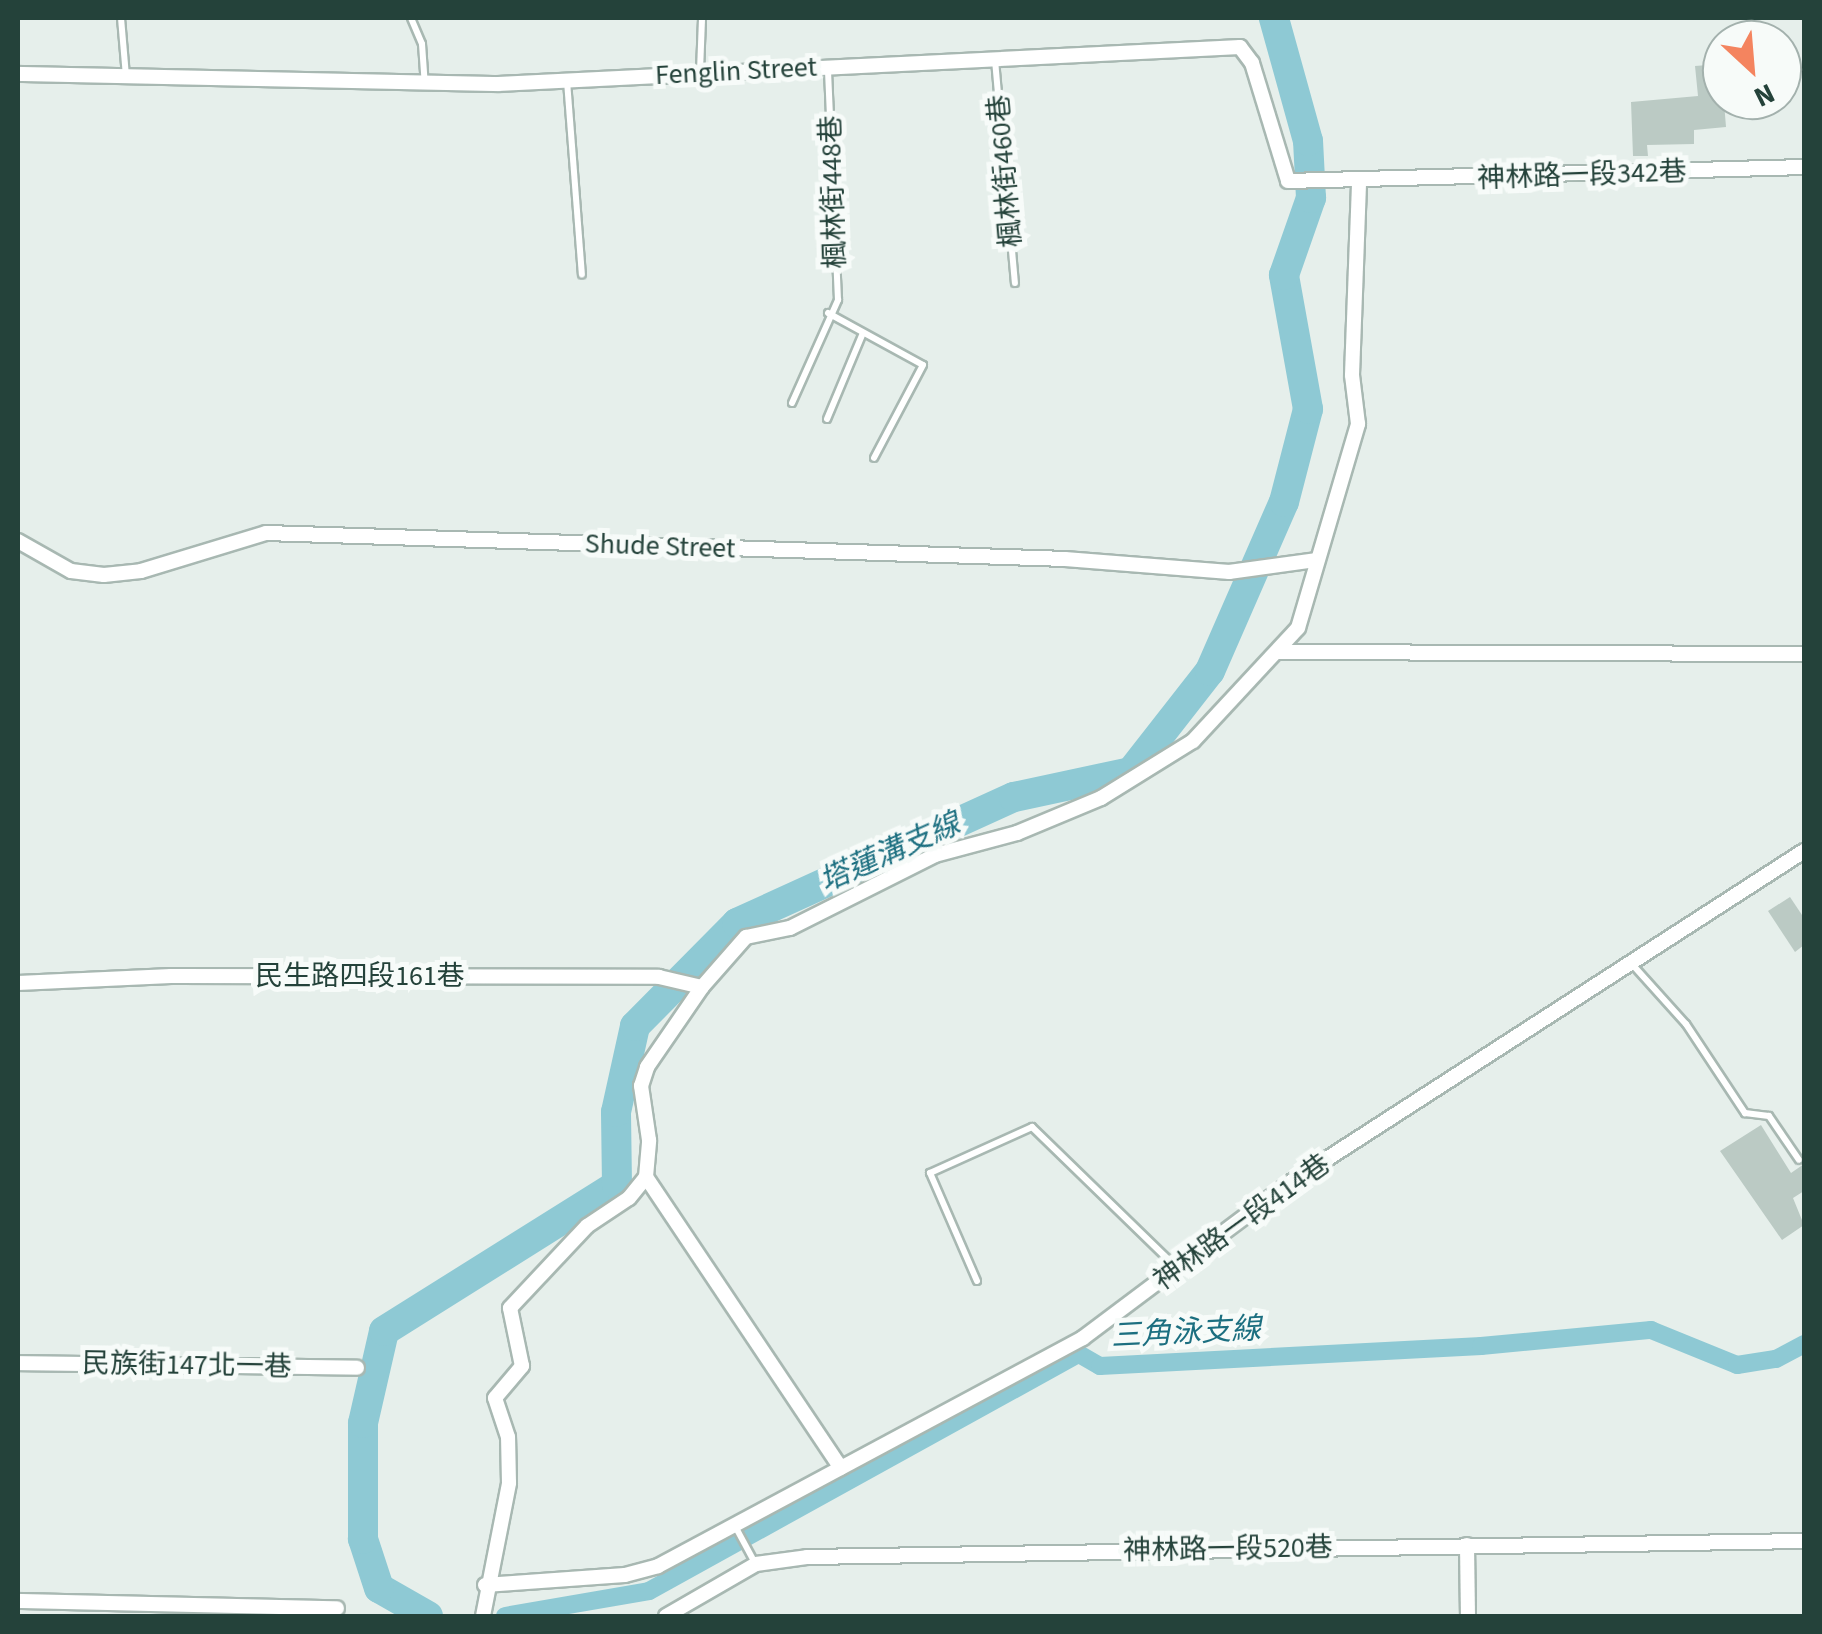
<!DOCTYPE html>
<html>
<head>
<meta charset="utf-8">
<style>
  body { margin:0 }
  #map { position:relative; width:1822px; height:1634px; overflow:hidden; background:#e6efeb; font-family:"Source Sans 3","Noto Sans TC",sans-serif }
  div>[style] { position:absolute }
  [style*='--x'] { left:calc(var(--x)*1px); top:calc(var(--y)*1px); width:calc(var(--w)*1px); rotate:calc(var(--a)*1deg) }
  .canal>* { height:18px; margin:-9px; padding:0 9px; transform-origin:9px; border-radius:9px; background:#8ec9d4 }
  .river>* { height:30px; margin:-15px; padding:0 15px; transform-origin:15px; border-radius:15px; background:#8ec9d4 }
  .building>* { inset:0; background:#bbcac4 }
  .roads { filter:drop-shadow(2px 0 #a8b8b2) drop-shadow(-2px 0 #a8b8b2) drop-shadow(0 2px #a8b8b2) drop-shadow(0 -2px #a8b8b2) }
  .lane>* { height:6px; margin:-3px; padding:0 3px; transform-origin:3px; border-radius:3px; background:#fff }
  .street>* { height:14px; margin:-7px; padding:0 7px; transform-origin:7px; border-radius:7px; background:#fff }
  span { translate:-50% -50%; white-space:nowrap; text-align:center; line-height:1.15; -webkit-text-stroke:10px #f7fbf9; paint-order:stroke }
  .street-label { font-size:28px; color:#24423a }
  .water-label { font-size:30px; color:#1c6f80; font-style:italic }
  .frame { position:absolute; inset:0; border:20px solid #24423a; pointer-events:none }
  .north { position:absolute; left:1702px; top:20px; width:100px; height:100px; box-sizing:border-box; background:#f7fbf9; border:2px solid #a3b1ad; border-radius:50%; rotate:154deg; font-size:28px; font-weight:700; line-height:40px; text-align:center; color:#24423a }
  .north::after { content:''; display:block; margin:auto; width:35px; height:45px; background:#f4845f; clip-path:polygon(50% 0,100% 100%,50% 72%,0 100%) }
</style>
</head>
<body>
<div id="map">
  <div class="canal">
    <i style="--x:505;--y:1616;--w:146;--a:-9.8"></i>
    <i style="--x:649;--y:1591;--w:491;--a:-28.9"></i>
    <i style="--x:1079;--y:1354;--w:24;--a:30"></i>
    <i style="--x:1100;--y:1366;--w:382;--a:-3"></i>
    <i style="--x:1481;--y:1346;--w:171;--a:-5.4"></i>
    <i style="--x:1651;--y:1330;--w:93;--a:22.1"></i>
    <i style="--x:1737;--y:1365;--w:39;--a:-9"></i>
    <i style="--x:1776;--y:1359;--w:32;--a:-28"></i>
  </div>
  <div class="river">
    <i style="--x:428;--y:1616;--w:56;--a:-150.3"></i>
    <i style="--x:379;--y:1588;--w:52;--a:-108.1"></i>
    <i style="--x:363;--y:1539;--w:116;--a:-90"></i>
    <i style="--x:363;--y:1423;--w:94;--a:-77.1"></i>
    <i style="--x:384;--y:1331;--w:275;--a:-32.1"></i>
    <i style="--x:617;--y:1185;--w:73;--a:-90.8"></i>
    <i style="--x:616;--y:1112;--w:88;--a:-77.5"></i>
    <i style="--x:635;--y:1026;--w:145;--a:-45.3"></i>
    <i style="--x:737;--y:923;--w:304;--a:-24.5"></i>
    <i style="--x:1014;--y:797;--w:120;--a:-12.1"></i>
    <i style="--x:1131;--y:772;--w:128;--a:-52"></i>
    <i style="--x:1210;--y:671;--w:184;--a:-66.4"></i>
    <i style="--x:1284;--y:502;--w:96;--a:-75.5"></i>
    <i style="--x:1308;--y:409;--w:136;--a:-100.2"></i>
    <i style="--x:1284;--y:275;--w:82;--a:-70.7"></i>
    <i style="--x:1311;--y:198;--w:57;--a:-93"></i>
    <i style="--x:1308;--y:141;--w:128;--a:-105.5"></i>
  </div>
  <div class="building">
    <i style="clip-path:polygon(1721px 64px,1726px 127px,1694px 130px,1694px 144px,1647px 145px,1648px 156px,1633px 156px,1631px 102px,1698px 96px,1695px 66px)"></i>
    <i style="clip-path:polygon(1790px 897px,1804px 918px,1804px 945px,1795px 952px,1768px 911px)"></i>
    <i style="clip-path:polygon(1761px 1125px,1791px 1173px,1804px 1164px,1804px 1191px,1793px 1198px,1804px 1225px,1782px 1240px,1720px 1151px)"></i>
  </div>
  <div class="roads">
    <div class="lane">
      <i style="--x:121;--y:18;--w:58;--a:85.1"></i>
      <i style="--x:411;--y:18;--w:28;--a:67"></i>
      <i style="--x:422;--y:44;--w:39;--a:86"></i>
      <i style="--x:995;--y:60;--w:224;--a:84.9"></i>
      <i style="--x:700;--y:71;--w:53;--a:-87.8"></i>
      <i style="--x:567;--y:81;--w:194;--a:85.6"></i>
      <i style="--x:828;--y:313;--w:108;--a:28.7"></i>
      <i style="--x:923;--y:365;--w:105;--a:117.8"></i>
      <i style="--x:792;--y:403;--w:113;--a:-65.9"></i>
      <i style="--x:838;--y:300;--w:232;--a:-92.5"></i>
      <i style="--x:827;--y:419;--w:93;--a:-67.3"></i>
      <i style="--x:1631;--y:963;--w:82;--a:48"></i>
      <i style="--x:1686;--y:1024;--w:107;--a:56.5"></i>
      <i style="--x:1745;--y:1113;--w:24;--a:7"></i>
      <i style="--x:1769;--y:1116;--w:53;--a:55.7"></i>
      <i style="--x:977;--y:1281;--w:118;--a:-113.5"></i>
      <i style="--x:930;--y:1173;--w:112;--a:-24.3"></i>
      <i style="--x:1032;--y:1127;--w:199;--a:44.2"></i>
      <i style="--x:735;--y:1526;--w:42;--a:61.6"></i>
    </div>
    <div class="street">
      <i style="--x:18;--y:74;--w:480;--a:1.2"></i>
      <i style="--x:498;--y:84;--w:743;--a:-2.85"></i>
      <i style="--x:1240;--y:47;--w:20;--a:53"></i>
      <i style="--x:1252;--y:63;--w:123;--a:73"></i>
      <i style="--x:1288;--y:181;--w:516;--a:-1.55"></i>
      <i style="--x:18;--y:541;--w:61;--a:29.5"></i>
      <i style="--x:71;--y:571;--w:33;--a:7"></i>
      <i style="--x:104;--y:575;--w:37;--a:-6"></i>
      <i style="--x:141;--y:571;--w:131;--a:-16.9"></i>
      <i style="--x:266;--y:533;--w:799;--a:1.86"></i>
      <i style="--x:1065;--y:559;--w:165;--a:4.5"></i>
      <i style="--x:1229;--y:572;--w:89;--a:-7.8"></i>
      <i style="--x:1278;--y:652;--w:526;--a:0.22"></i>
      <i style="--x:18;--y:983;--w:153;--a:-2.6"></i>
      <i style="--x:171;--y:976;--w:488;--a:0.1"></i>
      <i style="--x:659;--y:977;--w:44;--a:13.1"></i>
      <i style="--x:646;--y:1177;--w:350;--a:56.2"></i>
      <i style="--x:18;--y:1363;--w:339;--a:0.8"></i>
      <i style="--x:1467;--y:1545;--w:71;--a:89.2"></i>
      <i style="--x:485;--y:1585;--w:140;--a:-4.1"></i>
      <i style="--x:625;--y:1575;--w:34;--a:-15"></i>
      <i style="--x:658;--y:1566;--w:482;--a:-28.2"></i>
      <i style="--x:1083;--y:1338;--w:256;--a:-36.9"></i>
      <i style="--x:1288;--y:1184;--w:614;--a:-32.84"></i>
      <i style="--x:18;--y:1601;--w:319;--a:1.3"></i>
      <i style="--x:483;--y:1616;--w:136;--a:-78.9"></i>
      <i style="--x:509;--y:1483;--w:46;--a:-91.2"></i>
      <i style="--x:508;--y:1437;--w:41;--a:-108.4"></i>
      <i style="--x:495;--y:1398;--w:42;--a:-49.8"></i>
      <i style="--x:522;--y:1366;--w:59;--a:-101.7"></i>
      <i style="--x:510;--y:1308;--w:112;--a:-46.8"></i>
      <i style="--x:587;--y:1226;--w:50;--a:-33.7"></i>
      <i style="--x:629;--y:1198;--w:27;--a:-51"></i>
      <i style="--x:646;--y:1177;--w:37;--a:-85"></i>
      <i style="--x:649;--y:1140;--w:55;--a:-98.4"></i>
      <i style="--x:641;--y:1086;--w:20;--a:-72"></i>
      <i style="--x:647;--y:1067;--w:97;--a:-55.5"></i>
      <i style="--x:702;--y:987;--w:67;--a:-48.7"></i>
      <i style="--x:746;--y:937;--w:45;--a:-11.6"></i>
      <i style="--x:790;--y:928;--w:162;--a:-26.7"></i>
      <i style="--x:935;--y:855;--w:85;--a:-15"></i>
      <i style="--x:1017;--y:833;--w:91;--a:-22.6"></i>
      <i style="--x:1101;--y:798;--w:108;--a:-31.8"></i>
      <i style="--x:1193;--y:741;--w:154;--a:-47.1"></i>
      <i style="--x:1298;--y:628;--w:213;--a:-73.6"></i>
      <i style="--x:1358;--y:424;--w:49;--a:-97"></i>
      <i style="--x:1352;--y:375;--w:193;--a:-87.9"></i>
      <i style="--x:666;--y:1616;--w:104;--a:-30"></i>
      <i style="--x:756;--y:1564;--w:51;--a:-7.8"></i>
      <i style="--x:807;--y:1557;--w:997;--a:-0.92"></i>
    </div>
  </div>
  <div class="street-label">
    <span style="left:736px;top:71px;rotate:-3deg">Fenglin Street</span>
    <span style="left:1005px;top:171px;rotate:-95deg">楓林街460巷</span>
    <span style="left:1582px;top:175px;rotate:-2deg">神林路一段342巷</span>
    <span style="left:833px;top:192px;rotate:-92deg">楓林街448巷</span>
    <span style="left:660px;top:546px;rotate:2deg">Shude Street</span>
    <span style="left:360px;top:976px">民生路四段161巷</span>
    <span style="left:1242px;top:1222px;rotate:-36deg">神林路一段414巷</span>
    <span style="left:187px;top:1365px;rotate:1deg">民族街147北一巷</span>
    <span style="left:1228px;top:1549px;rotate:-1deg">神林路一段520巷</span>
  </div>
  <div class="water-label">
    <span style="left:890px;top:853px;rotate:-24deg">塔蓮溝支線</span>
    <span style="left:1186px;top:1333px;rotate:-3deg">三角泳支線</span>
  </div>
  <div class="frame"></div>
  <div class="north">N</div>
</div>
</body>
</html>
